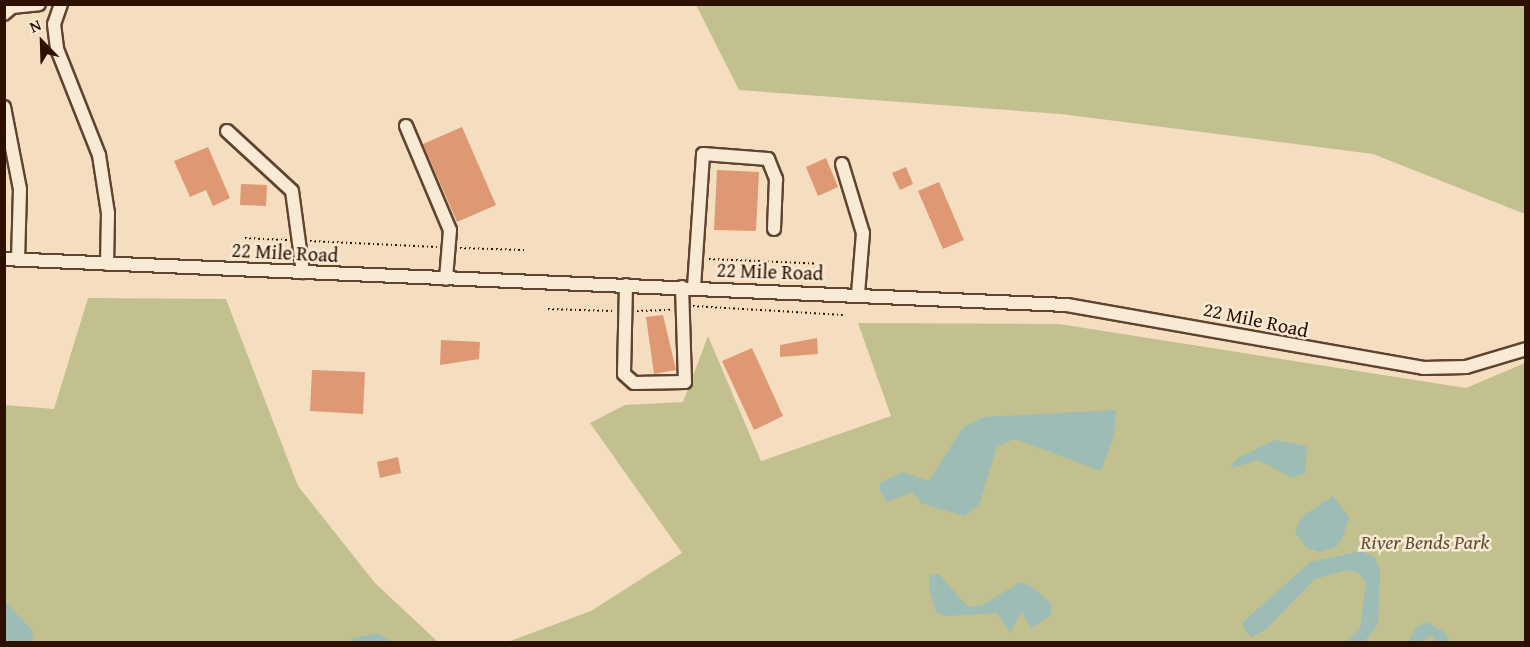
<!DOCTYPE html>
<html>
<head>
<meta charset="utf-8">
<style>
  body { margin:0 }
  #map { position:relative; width:1530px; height:647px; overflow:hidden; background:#f5debf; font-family:"Gentium Book Plus",serif }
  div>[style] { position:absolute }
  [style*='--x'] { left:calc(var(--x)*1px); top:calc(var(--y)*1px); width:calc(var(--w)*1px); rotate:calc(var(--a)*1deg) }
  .green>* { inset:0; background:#c2c08e }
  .water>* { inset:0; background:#9dbcb6 }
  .building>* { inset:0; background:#de9874 }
  .path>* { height:2px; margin-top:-1px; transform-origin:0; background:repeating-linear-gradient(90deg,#2e1000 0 1.5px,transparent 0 4.5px) }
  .roads { filter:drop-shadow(2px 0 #604430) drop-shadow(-2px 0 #604430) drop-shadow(0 2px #604430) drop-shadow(0 -2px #604430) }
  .minor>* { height:12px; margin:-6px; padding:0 6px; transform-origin:6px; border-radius:6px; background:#f8ead5 }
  span { translate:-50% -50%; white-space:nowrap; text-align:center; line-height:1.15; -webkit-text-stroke:5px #f8ead5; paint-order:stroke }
  .street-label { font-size:20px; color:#2e1000 }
  .park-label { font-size:20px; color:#624e32; font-style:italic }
  .frame { position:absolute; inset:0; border:6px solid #2e1000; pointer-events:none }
  .north { position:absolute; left:12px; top:12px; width:60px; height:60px; -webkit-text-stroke:4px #f8ead5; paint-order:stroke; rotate:337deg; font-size:16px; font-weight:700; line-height:24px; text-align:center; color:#2e1000 }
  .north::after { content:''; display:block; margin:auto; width:21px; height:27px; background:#2e1000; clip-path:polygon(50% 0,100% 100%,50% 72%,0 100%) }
</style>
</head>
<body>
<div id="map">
  <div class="green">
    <i style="clip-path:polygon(696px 5px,1525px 5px,1525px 214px,1373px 154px,1061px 114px,739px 90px)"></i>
    <i style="clip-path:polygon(88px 298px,226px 299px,298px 486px,375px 583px,438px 642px,5px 642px,4px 405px,54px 409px)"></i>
    <i style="clip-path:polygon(858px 323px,1059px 324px,1466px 388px,1525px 363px,1525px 642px,507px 642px,591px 611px,682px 553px,590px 423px,625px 405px,683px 402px,708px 336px,761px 461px,891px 416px)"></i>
  </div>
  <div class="water">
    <i style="clip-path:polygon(1116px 410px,1114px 435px,1101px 471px,1015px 439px,997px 446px,979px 505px,964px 516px,921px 503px,912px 492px,887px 502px,880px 491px,880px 483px,902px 472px,929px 481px,963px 427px,984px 417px)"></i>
    <i style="clip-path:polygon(1274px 440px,1307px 446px,1305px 473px,1292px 478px,1258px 460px,1230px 469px,1236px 459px)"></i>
    <i style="clip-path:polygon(1333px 496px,1349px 517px,1342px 539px,1336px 547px,1320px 552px,1307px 548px,1295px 532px,1301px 517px)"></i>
    <i style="clip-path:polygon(1361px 551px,1375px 557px,1380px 571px,1378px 624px,1364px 642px,1346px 642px,1360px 629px,1366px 584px,1359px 573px,1346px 570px,1315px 579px,1266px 629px,1252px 637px,1245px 631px,1242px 623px,1310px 562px)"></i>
    <i style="clip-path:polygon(939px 574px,968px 607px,983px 605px,1020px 582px,1031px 586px,1051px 603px,1051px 615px,1031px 629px,1022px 612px,1010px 633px,997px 613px,946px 616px,936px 612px,929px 589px,929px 576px)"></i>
    <i style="clip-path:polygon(5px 602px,32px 630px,33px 642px,5px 642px)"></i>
    <i style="clip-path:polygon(1427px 622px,1443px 631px,1451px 642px,1436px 642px,1431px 635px,1422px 642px,1408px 642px,1416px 627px)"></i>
    <i style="clip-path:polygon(377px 633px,393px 642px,348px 642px,353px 638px)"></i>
  </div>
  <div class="building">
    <i style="clip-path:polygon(462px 127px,496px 205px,457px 222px,423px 144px)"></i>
    <i style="clip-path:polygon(208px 147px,230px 198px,213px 206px,206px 190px,190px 197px,174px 161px)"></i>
    <i style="clip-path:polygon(826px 158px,838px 187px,818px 196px,806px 167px)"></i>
    <i style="clip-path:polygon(906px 167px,913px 184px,900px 190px,892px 173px)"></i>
    <i style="clip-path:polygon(717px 170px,759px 172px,756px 231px,714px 230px)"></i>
    <i style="clip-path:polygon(939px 182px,964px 240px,943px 249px,918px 191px)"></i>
    <i style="clip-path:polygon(241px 184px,267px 185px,266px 206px,240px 205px)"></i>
    <i style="clip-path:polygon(663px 315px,676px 370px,654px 374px,646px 317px)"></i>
    <i style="clip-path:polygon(817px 338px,818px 354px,780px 357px,780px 345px)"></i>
    <i style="clip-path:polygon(441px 340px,480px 342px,479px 359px,440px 365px)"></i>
    <i style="clip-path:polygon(752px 348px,783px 416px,754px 430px,722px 361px)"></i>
    <i style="clip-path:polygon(312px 370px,365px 372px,363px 414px,310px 411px)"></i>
    <i style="clip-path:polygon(398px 457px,401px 473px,380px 478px,377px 462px)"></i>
  </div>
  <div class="path">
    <i style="--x:245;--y:238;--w:42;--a:2.7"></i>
    <i style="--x:310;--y:241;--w:127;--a:2.7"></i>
    <i style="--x:460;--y:248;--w:64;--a:1.8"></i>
    <i style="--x:709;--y:259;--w:117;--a:2.4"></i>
    <i style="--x:693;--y:306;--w:150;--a:3.4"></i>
    <i style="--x:548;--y:309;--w:65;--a:1.8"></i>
    <i style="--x:637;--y:311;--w:36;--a:-2"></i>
  </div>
  <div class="roads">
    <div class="minor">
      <i style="--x:61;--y:4;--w:21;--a:109"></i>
      <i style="--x:54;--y:24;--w:25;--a:83"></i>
      <i style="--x:57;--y:49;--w:114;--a:68.4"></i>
      <i style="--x:99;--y:155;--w:59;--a:81.2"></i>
      <i style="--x:108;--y:213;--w:51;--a:91.1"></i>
      <i style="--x:4;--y:14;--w:11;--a:-41"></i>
      <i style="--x:12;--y:7;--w:27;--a:-6"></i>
      <i style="--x:4;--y:107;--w:84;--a:79"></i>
      <i style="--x:20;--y:189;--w:71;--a:91.6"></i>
      <i style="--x:406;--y:126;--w:113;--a:67.1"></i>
      <i style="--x:450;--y:230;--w:49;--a:94.7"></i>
      <i style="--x:227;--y:131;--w:88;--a:42.7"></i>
      <i style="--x:292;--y:191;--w:82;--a:82.3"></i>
      <i style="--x:842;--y:164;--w:72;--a:73.1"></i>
      <i style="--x:863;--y:233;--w:61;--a:94.7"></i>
      <i style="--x:4;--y:259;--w:1064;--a:2.48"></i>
      <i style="--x:1067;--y:305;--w:362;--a:10"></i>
      <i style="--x:1423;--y:368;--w:43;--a:-1.3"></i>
      <i style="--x:1466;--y:367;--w:63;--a:-16.7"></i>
      <i style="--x:626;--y:285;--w:89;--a:91.3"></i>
      <i style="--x:624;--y:374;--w:13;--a:42"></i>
      <i style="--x:634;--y:383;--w:51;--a:-1.1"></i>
      <i style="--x:685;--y:382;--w:95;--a:-91.8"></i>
      <i style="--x:694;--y:287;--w:133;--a:-86.1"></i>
      <i style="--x:703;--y:154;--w:65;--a:4.4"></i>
      <i style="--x:768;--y:159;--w:22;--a:68"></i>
      <i style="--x:776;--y:179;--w:50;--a:92.3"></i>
    </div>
  </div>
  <div class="street-label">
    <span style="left:285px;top:252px;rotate:3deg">22 Mile Road</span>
    <span style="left:770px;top:271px;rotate:2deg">22 Mile Road</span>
    <span style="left:1256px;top:319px;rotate:12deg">22 Mile Road</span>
  </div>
  <div class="park-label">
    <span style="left:1425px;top:541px">River Bends Park</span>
  </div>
  <div class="frame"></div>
  <div class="north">N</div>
</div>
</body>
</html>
